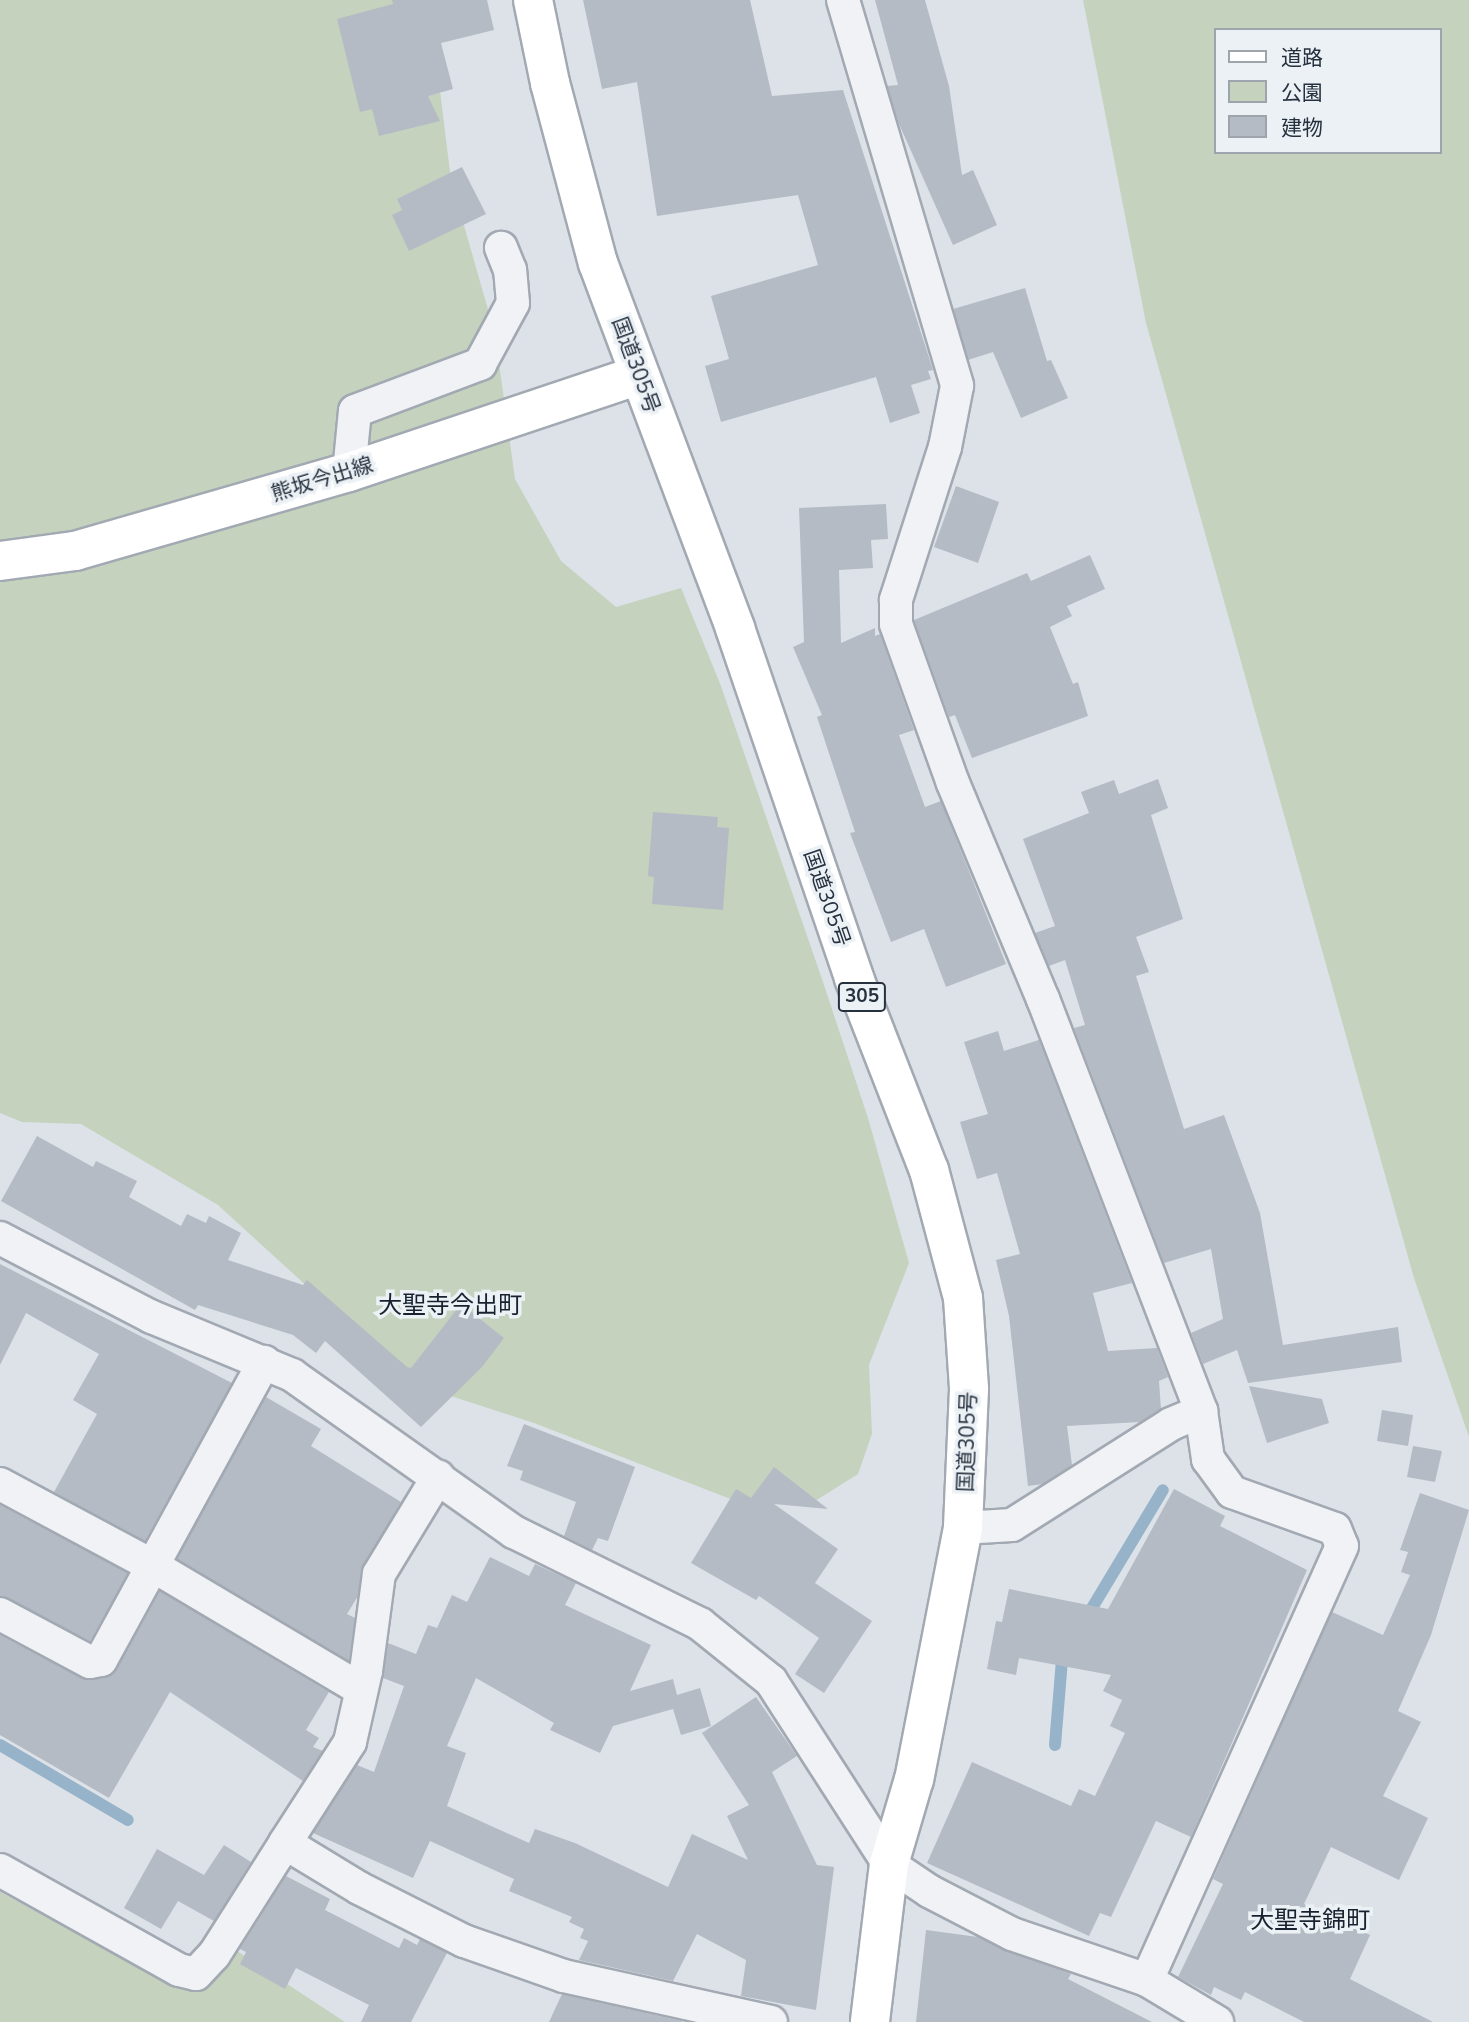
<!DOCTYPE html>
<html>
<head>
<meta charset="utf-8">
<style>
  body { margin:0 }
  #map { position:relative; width:1469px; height:2022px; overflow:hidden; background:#dde2e8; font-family:"Nunito Sans","Noto Sans JP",sans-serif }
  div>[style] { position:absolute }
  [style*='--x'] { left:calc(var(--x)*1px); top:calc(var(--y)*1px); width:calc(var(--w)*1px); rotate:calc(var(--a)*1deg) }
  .green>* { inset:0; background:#c4d2be }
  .stream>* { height:12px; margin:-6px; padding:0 6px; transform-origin:6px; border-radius:6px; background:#96b3c9 }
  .building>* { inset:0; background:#b4bbc5 }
  .roads { filter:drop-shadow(2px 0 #a2a9b2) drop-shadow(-2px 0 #a2a9b2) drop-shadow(0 2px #a2a9b2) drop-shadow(0 -2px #a2a9b2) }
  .minor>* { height:32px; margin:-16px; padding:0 16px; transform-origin:16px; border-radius:16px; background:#f0f2f6 }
  .secondary>* { height:38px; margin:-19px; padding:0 19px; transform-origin:19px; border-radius:19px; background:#fff }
  .trunk>* { height:38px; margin:-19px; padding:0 19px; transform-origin:19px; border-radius:19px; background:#fff }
  span { translate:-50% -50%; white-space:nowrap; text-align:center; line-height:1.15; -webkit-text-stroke:7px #ecf1f5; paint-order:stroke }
  .shield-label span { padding:2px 5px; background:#ecf1f5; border:2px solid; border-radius:5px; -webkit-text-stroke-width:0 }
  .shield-label { font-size:19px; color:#26313f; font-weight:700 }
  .street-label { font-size:21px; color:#26313f }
  .quarter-label { font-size:24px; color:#18222f }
  .legend { position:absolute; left:1214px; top:28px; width:228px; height:126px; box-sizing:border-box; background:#ecf1f5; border:2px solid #9da4ac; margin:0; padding:9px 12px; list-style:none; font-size:21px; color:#26313f }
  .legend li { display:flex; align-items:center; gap:14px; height:35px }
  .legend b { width:35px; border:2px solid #9da4ac }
</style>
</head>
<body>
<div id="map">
  <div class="green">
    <i style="clip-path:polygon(0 0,413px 0,439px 83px,451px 180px,495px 334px,515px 479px,561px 561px,616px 607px,681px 588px,721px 686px,824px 985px,868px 1118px,909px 1263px,869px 1365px,872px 1434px,858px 1474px,815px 1501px,741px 1503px,534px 1423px,414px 1384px,218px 1205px,81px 1124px,22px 1122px,0 1113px)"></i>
    <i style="clip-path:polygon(evenodd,1083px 0,1469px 0,1469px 1437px,1414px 1278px,1146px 323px,1083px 0,1215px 30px,1439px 30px,1439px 152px,1215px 152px,1215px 30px)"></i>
    <i style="clip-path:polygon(0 1892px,174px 1986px,211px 1980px,237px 1951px,345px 2022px,0 2022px)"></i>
  </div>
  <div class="stream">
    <i style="--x:1086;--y:1618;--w:149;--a:-59"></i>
    <i style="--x:0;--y:1745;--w:148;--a:30.4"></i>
    <i style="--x:1055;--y:1745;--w:85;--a:-85.3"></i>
    <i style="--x:1062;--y:1660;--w:9;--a:-63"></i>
  </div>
  <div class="building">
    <i style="clip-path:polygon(392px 0,487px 0,494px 30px,441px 43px,453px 89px,428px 96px,440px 121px,379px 136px,372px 109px,360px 112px,337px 19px,393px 4px)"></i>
    <i style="clip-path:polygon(583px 0,750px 0,772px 96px,843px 90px,933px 370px,928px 371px,931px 379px,911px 385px,920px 413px,890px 423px,876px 377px,721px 422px,705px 366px,729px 359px,711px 296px,818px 265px,798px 195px,657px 216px,637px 82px,602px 89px)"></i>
    <i style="clip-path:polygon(875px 0,925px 0,949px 86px,962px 175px,973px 170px,997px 225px,953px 245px,899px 124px,887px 86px,898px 85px)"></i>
    <i style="clip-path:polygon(462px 167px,486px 214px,409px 251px,392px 215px,402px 210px,397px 199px)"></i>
    <i style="clip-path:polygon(1025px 288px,1047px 361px,1051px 360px,1068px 398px,1021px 418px,993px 352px,968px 360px,953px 309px)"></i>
    <i style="clip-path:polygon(956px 486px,999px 502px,978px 563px,934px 547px)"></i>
    <i style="clip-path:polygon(886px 504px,888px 539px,871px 540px,873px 568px,839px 570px,841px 643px,875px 628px,875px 636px,880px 634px,914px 730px,899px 735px,925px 807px,941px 801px,1006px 964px,946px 987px,924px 929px,891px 942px,850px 833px,855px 832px,817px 717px,822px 715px,793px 647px,804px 642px,799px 508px)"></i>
    <i style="clip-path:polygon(1090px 555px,1105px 589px,1067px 606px,1072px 616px,1050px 627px,1073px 684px,1078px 682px,1088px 716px,972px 758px,955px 715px,949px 717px,914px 620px,1027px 573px,1031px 581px)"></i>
    <i style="clip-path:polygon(1158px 779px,1168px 808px,1151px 815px,1183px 919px,1136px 937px,1149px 972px,1136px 976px,1184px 1129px,1224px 1115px,1260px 1213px,1283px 1345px,1398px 1327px,1402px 1362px,1248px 1383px,1237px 1350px,1203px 1364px,1191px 1333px,1223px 1319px,1211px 1249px,1164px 1263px,1074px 1028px,1085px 1025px,1065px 960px,1049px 966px,1035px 933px,1055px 926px,1023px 839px,1089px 813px,1081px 792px,1114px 780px,1119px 794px)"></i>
    <i style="clip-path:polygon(653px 812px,718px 817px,717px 827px,729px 828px,723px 910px,652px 904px,654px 877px,648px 876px)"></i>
    <i style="clip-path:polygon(998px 1031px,1004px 1051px,1039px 1040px,1132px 1283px,1093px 1293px,1108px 1351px,1157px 1348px,1168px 1377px,1159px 1381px,1161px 1409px,1140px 1422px,1067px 1426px,1072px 1465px,1043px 1484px,1028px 1486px,1009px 1316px,996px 1260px,1020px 1254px,997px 1173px,977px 1179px,960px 1122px,988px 1114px,964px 1042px)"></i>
    <i style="clip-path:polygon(37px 1136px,93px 1167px,96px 1161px,137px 1181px,129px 1197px,181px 1226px,187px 1214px,206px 1223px,209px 1216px,241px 1233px,228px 1260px,303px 1285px,307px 1280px,407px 1367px,411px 1368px,461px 1304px,504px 1338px,482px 1367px,421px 1427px,325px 1341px,316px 1353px,293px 1335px,198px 1305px,195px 1310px,1px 1201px)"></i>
    <i style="clip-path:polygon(0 1264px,232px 1383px,145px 1541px,54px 1492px,97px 1414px,73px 1400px,99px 1354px,26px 1313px,0 1365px)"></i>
    <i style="clip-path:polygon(1249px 1386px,1322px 1399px,1329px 1423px,1267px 1443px)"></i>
    <i style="clip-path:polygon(266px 1397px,321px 1429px,311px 1446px,401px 1502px,361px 1571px,358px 1596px,347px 1614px,355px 1618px,349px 1661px,177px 1559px)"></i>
    <i style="clip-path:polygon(1382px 1410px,1413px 1415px,1408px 1446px,1377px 1441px)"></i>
    <i style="clip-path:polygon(524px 1424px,635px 1467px,608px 1541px,598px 1538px,592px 1550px,564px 1536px,576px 1502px,520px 1480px,523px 1471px,507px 1466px)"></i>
    <i style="clip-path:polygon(1413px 1446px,1442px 1451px,1435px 1482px,1407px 1477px)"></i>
    <i style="clip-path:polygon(774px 1467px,828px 1509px,774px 1504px,838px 1549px,815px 1583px,872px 1621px,824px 1693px,795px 1674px,819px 1638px,759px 1596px,756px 1600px,691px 1563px,736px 1489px,751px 1498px)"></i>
    <i style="clip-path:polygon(1174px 1489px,1225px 1516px,1220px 1526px,1307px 1570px,1191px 1837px,1156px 1821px,1111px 1917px,1100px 1913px,1089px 1936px,927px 1863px,972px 1762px,1071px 1806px,1079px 1789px,1095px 1796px,1125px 1733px,1110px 1726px,1122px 1700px,1103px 1691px,1111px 1675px,1019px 1658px,1016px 1675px,987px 1669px,996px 1621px,1002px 1622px,1009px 1589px,1108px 1609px)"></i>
    <i style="clip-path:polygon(1420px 1493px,1469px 1510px,1431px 1635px,1398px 1711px,1421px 1722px,1383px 1796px,1428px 1818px,1399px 1880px,1331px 1847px,1304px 1904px,1370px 1935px,1350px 1979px,1433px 2022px,1304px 2022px,1245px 1992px,1241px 2000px,1214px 1987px,1211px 1995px,1178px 1977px,1223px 1884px,1213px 1879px,1332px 1612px,1383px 1635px,1410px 1575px,1401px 1572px,1408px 1552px,1400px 1550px)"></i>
    <i style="clip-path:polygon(0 1505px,128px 1573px,90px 1641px,0 1596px)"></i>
    <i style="clip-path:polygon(490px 1557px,529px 1576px,535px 1564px,576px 1583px,565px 1605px,651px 1645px,630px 1691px,673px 1679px,677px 1695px,700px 1688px,711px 1726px,681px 1735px,673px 1709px,613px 1726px,600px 1753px,550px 1730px,554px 1723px,476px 1678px,447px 1746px,466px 1753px,447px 1806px,529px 1843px,535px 1829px,575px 1843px,668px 1887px,692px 1834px,748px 1860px,727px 1816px,749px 1805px,702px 1733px,756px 1697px,797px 1756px,772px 1772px,817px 1865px,834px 1867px,816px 2010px,741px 1996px,746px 1960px,697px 1934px,673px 1981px,579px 1960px,588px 1941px,580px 1938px,584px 1929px,569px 1922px,572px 1917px,509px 1891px,514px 1879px,430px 1841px,413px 1878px,313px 1833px,357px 1765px,374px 1772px,404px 1686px,383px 1678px,388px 1643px,416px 1654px,428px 1625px,437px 1628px,452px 1595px,467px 1602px)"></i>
    <i style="clip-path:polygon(160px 1591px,329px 1692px,306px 1730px,319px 1738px,313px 1747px,323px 1751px,303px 1781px,170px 1692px,109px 1798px,0 1735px,0 1635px,81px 1678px,104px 1678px,117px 1669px)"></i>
    <i style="clip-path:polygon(224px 1845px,251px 1862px,214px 1921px,178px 1901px,161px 1929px,124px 1908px,157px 1849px,204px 1875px)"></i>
    <i style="clip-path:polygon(286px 1876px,330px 1899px,325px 1910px,399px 1948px,404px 1938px,417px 1945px,420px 1939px,447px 1953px,411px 2022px,361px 2022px,369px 2005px,296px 1968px,285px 1989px,240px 1964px,246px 1952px,240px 1949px)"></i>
    <i style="clip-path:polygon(926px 1930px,978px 1937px,1071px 1974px,1068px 1979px,1152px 2022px,916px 2022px)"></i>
    <i style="clip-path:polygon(562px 1994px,681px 2021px,683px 2022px,549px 2022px)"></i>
  </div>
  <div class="roads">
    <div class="minor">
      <i style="--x:843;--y:0;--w:402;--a:73.5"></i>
      <i style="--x:957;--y:386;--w:62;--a:101.1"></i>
      <i style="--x:945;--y:447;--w:161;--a:107.8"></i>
      <i style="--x:896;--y:600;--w:24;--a:90"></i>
      <i style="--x:896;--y:624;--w:169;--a:70.3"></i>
      <i style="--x:953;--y:783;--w:234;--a:67.4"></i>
      <i style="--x:1043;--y:999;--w:441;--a:69"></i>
      <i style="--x:1201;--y:1411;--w:49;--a:81.7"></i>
      <i style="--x:1208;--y:1459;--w:41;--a:54"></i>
      <i style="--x:1232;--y:1492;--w:109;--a:19.8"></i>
      <i style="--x:1335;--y:1529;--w:18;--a:68"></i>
      <i style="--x:1342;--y:1546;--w:476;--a:114.2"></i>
      <i style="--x:349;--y:472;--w:61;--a:-84.4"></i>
      <i style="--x:355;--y:411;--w:134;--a:-20.6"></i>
      <i style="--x:480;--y:364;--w:69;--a:-61.6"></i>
      <i style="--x:513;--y:303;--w:33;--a:-95"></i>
      <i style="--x:510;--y:270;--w:24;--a:-112"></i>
      <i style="--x:0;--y:1238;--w:171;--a:27.5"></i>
      <i style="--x:152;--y:1317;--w:152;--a:22.5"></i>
      <i style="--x:292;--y:1375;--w:272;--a:35.3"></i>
      <i style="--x:514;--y:1532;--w:208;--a:26.3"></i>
      <i style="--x:700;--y:1624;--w:91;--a:38.8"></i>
      <i style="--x:771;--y:1681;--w:218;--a:57.2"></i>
      <i style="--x:889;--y:1864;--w:48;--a:34"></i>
      <i style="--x:929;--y:1891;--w:93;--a:27.4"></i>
      <i style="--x:1012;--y:1934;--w:143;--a:18.8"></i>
      <i style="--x:1147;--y:1980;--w:82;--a:31"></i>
      <i style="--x:0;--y:1484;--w:176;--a:28.2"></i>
      <i style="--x:155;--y:1567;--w:237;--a:30.7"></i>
      <i style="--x:963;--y:1528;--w:49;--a:-3.5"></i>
      <i style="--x:1012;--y:1525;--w:188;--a:-32.4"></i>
      <i style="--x:1171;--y:1424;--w:33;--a:-23"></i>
      <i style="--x:0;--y:1614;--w:102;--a:28.1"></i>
      <i style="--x:90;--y:1662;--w:11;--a:-10"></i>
      <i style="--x:101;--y:1660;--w:340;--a:-61.3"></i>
      <i style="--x:285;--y:1843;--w:120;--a:-57.2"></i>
      <i style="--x:350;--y:1742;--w:73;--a:-77.3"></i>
      <i style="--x:366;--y:1671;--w:98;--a:-82.4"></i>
      <i style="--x:379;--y:1574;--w:114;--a:-58.7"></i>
      <i style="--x:0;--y:1870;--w:205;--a:29.2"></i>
      <i style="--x:179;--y:1970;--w:17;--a:13"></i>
      <i style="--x:196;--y:1974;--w:26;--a:-47"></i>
      <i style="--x:214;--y:1955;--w:133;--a:-57.6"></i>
      <i style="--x:285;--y:1843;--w:87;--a:31.3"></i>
      <i style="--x:359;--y:1888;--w:118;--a:26.8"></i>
      <i style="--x:464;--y:1941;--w:106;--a:19.3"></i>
      <i style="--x:564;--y:1976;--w:212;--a:12.5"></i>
    </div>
    <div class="secondary">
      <i style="--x:0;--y:561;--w:76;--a:-7.6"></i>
      <i style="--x:75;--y:551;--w:285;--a:-16.1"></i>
      <i style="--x:349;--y:472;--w:306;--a:-18.5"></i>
    </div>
    <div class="trunk">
      <i style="--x:533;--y:0;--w:85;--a:78.4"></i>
      <i style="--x:550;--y:83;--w:186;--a:75.1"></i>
      <i style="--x:598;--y:263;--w:390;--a:69.4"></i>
      <i style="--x:735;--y:628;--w:370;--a:71.2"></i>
      <i style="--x:854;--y:978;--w:206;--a:68.7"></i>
      <i style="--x:929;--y:1170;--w:132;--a:75.1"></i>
      <i style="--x:963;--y:1298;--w:91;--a:86.2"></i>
      <i style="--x:969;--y:1389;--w:139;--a:92.5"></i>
      <i style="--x:963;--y:1528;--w:256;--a:101"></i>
      <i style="--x:914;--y:1779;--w:89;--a:106.4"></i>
      <i style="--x:889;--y:1864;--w:159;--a:96.9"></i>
    </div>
  </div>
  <div class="shield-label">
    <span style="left:862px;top:997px">305</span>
  </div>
  <div class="street-label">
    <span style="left:636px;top:365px;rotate:70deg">国道305号</span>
    <span style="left:322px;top:479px;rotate:-17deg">熊坂今出線</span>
    <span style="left:827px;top:898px;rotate:71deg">国道305号</span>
    <span style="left:967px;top:1442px;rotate:-88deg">国道305号</span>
  </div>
  <div class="quarter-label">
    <span style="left:450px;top:1306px">大聖寺今出町</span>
    <span style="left:1310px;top:1921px">大聖寺錦町</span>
  </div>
  <ul class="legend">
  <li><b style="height:9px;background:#fff"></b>道路</li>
  <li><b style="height:19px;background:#c4d2be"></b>公園</li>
  <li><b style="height:19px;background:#b4bbc5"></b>建物</li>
  </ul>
</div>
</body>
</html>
